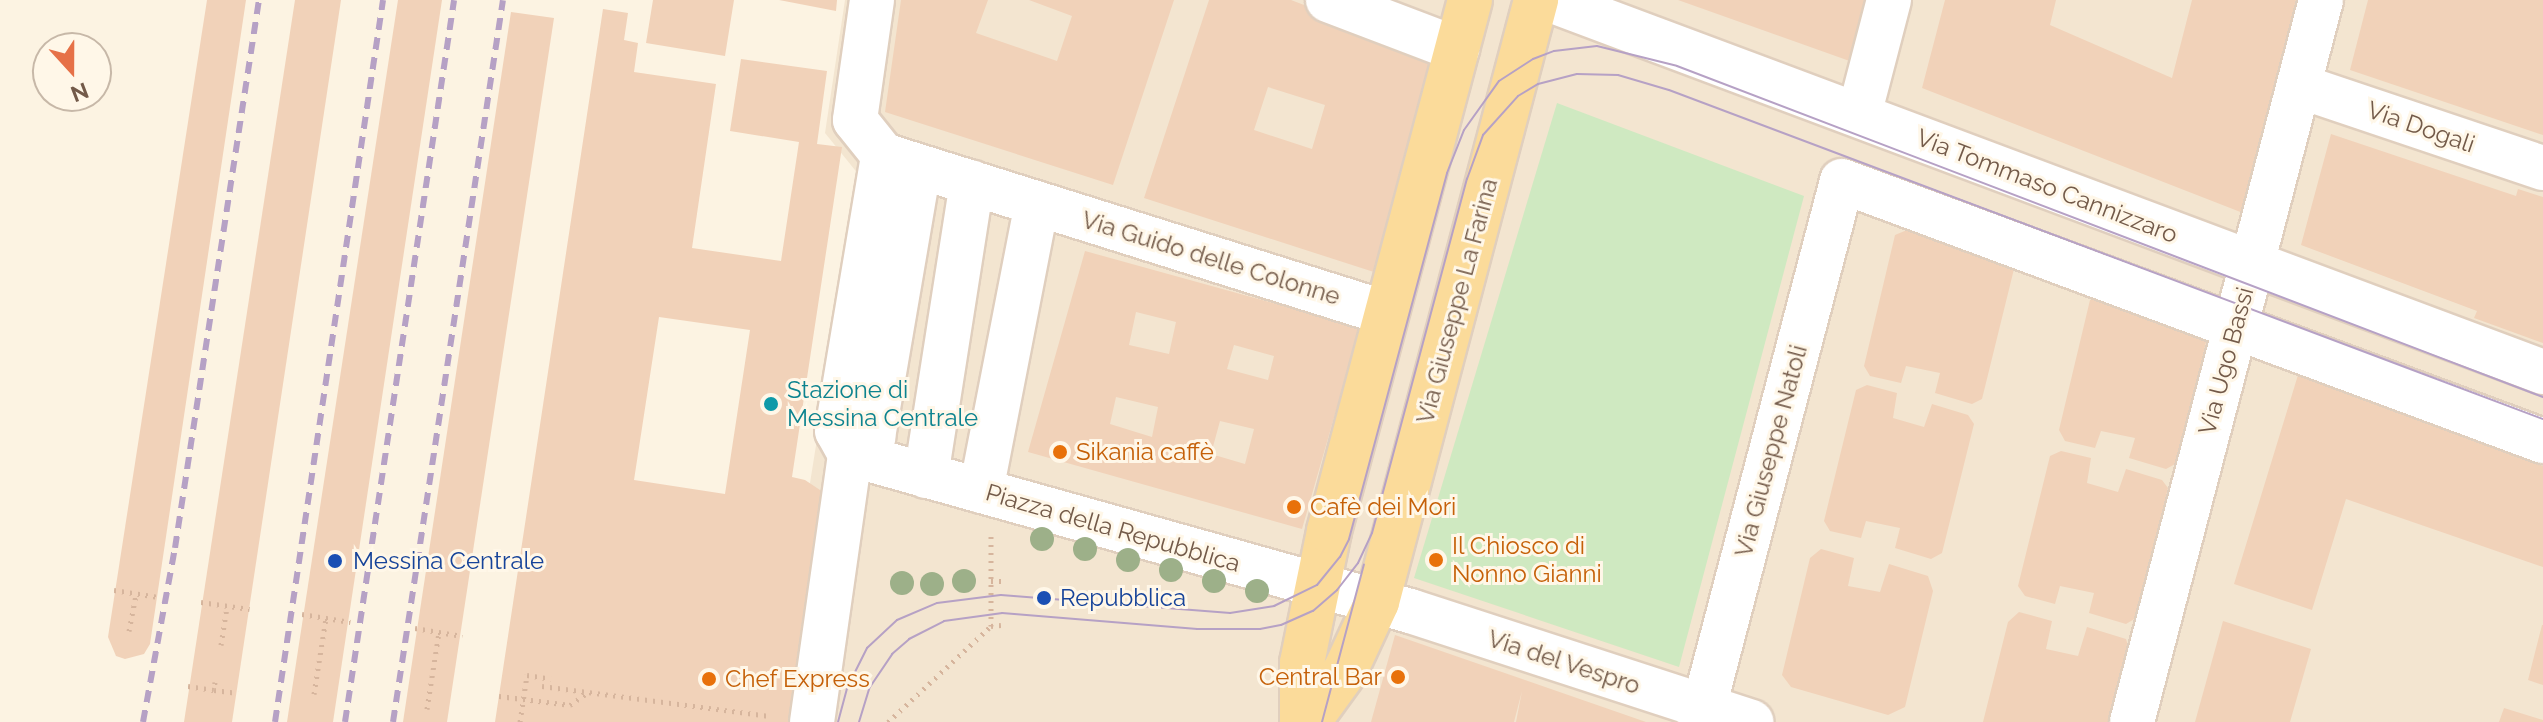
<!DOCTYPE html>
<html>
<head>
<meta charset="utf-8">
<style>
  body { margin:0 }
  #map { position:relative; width:2543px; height:722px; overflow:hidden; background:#fcf3e2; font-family:Raleway,sans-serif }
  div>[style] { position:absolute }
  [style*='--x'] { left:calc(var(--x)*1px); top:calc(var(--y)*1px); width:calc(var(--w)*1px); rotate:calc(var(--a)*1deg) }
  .residential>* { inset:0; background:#f3e5d0 }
  .green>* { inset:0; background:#cfe9c1 }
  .building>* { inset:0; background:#f1d2b9 }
  .path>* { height:5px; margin-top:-2.5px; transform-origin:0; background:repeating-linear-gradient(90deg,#d6b59d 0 2px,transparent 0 8px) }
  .roads { filter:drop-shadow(2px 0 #e0cfbe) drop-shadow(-2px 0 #e0cfbe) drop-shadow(0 2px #e0cfbe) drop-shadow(0 -2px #e0cfbe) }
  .minor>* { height:44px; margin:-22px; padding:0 22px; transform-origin:22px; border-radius:22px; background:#fff }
  .major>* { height:44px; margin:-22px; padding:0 22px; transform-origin:22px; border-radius:22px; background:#fbdb9a }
  .tram>* { height:2px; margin:-1px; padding:0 1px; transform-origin:1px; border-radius:1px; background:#b6a1c5 }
  .rail>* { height:6px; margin-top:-3px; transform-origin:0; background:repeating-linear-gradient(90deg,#b6a1c5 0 12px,transparent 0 20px) }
  .trees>* { width:24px; height:24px; margin:-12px; border-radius:50%; background:#9db089 }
  .dots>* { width:22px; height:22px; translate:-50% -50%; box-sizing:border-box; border:4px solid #fff7e8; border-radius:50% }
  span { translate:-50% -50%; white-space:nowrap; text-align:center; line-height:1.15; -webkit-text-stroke:6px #fff7e8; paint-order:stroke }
  .street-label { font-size:24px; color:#735a49 }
  .culture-label { font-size:24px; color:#0d838f }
  .left { translate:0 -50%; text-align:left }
  .food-label { font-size:24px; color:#c56008 }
  .right { translate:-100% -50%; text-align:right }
  .transit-label { font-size:24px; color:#164399 }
  .north { position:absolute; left:32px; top:32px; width:80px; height:80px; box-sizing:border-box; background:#fff7e8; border:2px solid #c7b8a8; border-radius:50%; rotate:159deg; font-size:22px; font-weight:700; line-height:32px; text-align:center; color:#735a49 }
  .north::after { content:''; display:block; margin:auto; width:28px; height:36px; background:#e67147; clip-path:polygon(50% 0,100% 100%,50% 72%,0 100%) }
</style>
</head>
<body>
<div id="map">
  <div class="residential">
    <i style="clip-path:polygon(845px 0,2543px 0,2543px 722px,772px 722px,859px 175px,825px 133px)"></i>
  </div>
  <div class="green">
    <i style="clip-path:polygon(1557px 103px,1804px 196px,1679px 667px,1414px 578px)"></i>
  </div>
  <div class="building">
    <i style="clip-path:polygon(207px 0,246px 0,150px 644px,144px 654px,125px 659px,116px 656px,108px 637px)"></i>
    <i style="clip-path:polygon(295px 0,341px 0,232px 722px,184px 722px)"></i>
    <i style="clip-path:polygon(398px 0,442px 0,333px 722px,287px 722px)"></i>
    <i style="clip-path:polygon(653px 0,734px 0,725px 56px,646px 43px)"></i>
    <i style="clip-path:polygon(779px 0,837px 0,836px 11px)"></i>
    <i style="clip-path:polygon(901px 0,988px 0,976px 33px,1057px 61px,1072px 16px,1029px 0,1174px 0,1113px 185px,885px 112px)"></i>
    <i style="clip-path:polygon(evenodd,1209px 0,1291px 0,1437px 56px,1377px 273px,1144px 198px,1209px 0,1268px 87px,1325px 105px,1312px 149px,1254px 130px,1268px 87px)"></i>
    <i style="clip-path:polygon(1678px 0,1876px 0,1858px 64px)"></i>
    <i style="clip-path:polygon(1945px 0,2056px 0,2050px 25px,2172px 78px,2192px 0,2296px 0,2243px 213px,1922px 88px)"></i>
    <i style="clip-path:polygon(2368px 0,2543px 0,2543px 135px,2350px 70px)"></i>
    <i style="clip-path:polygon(evenodd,603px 9px,628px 13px,624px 40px,638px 43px,634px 72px,716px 84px,692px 248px,781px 261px,799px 142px,730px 131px,741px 59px,827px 71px,817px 144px,842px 147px,792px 477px,805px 480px,823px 492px,794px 722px,495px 722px,603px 9px,659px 317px,750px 330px,725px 494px,634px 480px,659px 317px)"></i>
    <i style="clip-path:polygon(511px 12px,554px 18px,447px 722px,403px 722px)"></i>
    <i style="clip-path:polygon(2331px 134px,2516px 196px,2518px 189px,2543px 197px,2543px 343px,2474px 318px,2477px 311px,2301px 245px)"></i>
    <i style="clip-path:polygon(1907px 230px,2007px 260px,2014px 269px,1982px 399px,1972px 404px,1935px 393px,1940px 373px,1906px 366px,1901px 383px,1870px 376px,1864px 366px,1895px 235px)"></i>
    <i style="clip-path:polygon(evenodd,1085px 251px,1360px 327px,1302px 529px,1028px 452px,1085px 251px,1136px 312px,1176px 322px,1169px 354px,1129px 345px,1136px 312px,1085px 251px,1234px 345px,1274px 356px,1268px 380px,1227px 369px,1234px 345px,1085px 251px,1116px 397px,1158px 407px,1152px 437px,1110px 424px,1116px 397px,1085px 251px,1220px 421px,1254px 429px,1245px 464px,1211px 454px,1220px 421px)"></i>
    <i style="clip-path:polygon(2101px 295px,2208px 334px,2177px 463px,2166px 469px,2129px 458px,2135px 438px,2101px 431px,2095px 448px,2065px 441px,2059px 430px,2090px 300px)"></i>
    <i style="clip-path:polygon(2298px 375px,2543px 466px,2543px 567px,2346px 499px,2312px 610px,2234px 584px)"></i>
    <i style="clip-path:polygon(1867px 385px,1897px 393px,1893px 418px,1924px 427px,1932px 404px,1968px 415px,1974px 424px,1942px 553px,1931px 559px,1895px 548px,1900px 528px,1866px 521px,1861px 538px,1830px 531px,1824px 521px,1856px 390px)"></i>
    <i style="clip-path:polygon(2061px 451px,2091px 458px,2087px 483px,2118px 492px,2126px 469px,2162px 480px,2168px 488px,2136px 618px,2126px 624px,2089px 613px,2094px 593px,2060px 586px,2055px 604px,2025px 596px,2018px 586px,2050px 456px)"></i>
    <i style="clip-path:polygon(1821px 549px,1854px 558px,1848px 586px,1880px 592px,1889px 564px,1928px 576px,1933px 591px,1905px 707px,1888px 715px,1791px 687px,1782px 675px,1810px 558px)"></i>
    <i style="clip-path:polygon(2019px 612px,2052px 621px,2046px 649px,2078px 656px,2087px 627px,2126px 639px,2131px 655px,2114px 722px,1983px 722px,2008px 622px)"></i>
    <i style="clip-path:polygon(2223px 621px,2311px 649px,2290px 722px,2195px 722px)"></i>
    <i style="clip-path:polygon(2542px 625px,2543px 625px,2543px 685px,2528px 680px)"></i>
    <i style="clip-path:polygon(1395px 635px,1525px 680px,1646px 722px,1516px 722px,1522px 691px,1514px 722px,1371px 722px)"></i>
    <i style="clip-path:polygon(2504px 708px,2543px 720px,2543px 722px,2499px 722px)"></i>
  </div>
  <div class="path">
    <i style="--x:991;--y:581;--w:10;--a:0"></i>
    <i style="--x:114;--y:590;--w:45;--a:9"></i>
    <i style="--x:201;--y:602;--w:49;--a:8.1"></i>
    <i style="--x:302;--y:614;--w:49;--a:9.5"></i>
    <i style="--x:991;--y:626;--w:10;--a:-6"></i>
    <i style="--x:415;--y:628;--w:48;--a:9.7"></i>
    <i style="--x:129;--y:631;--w:38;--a:-79"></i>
    <i style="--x:221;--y:645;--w:39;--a:-81"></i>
    <i style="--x:215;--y:682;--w:8;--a:97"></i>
    <i style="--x:214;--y:690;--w:24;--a:7"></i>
    <i style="--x:188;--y:686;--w:26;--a:9"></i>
    <i style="--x:542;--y:686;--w:231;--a:7.5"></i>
    <i style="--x:314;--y:694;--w:77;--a:-81"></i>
    <i style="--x:499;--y:696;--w:72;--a:7.2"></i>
    <i style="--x:570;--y:705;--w:21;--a:-35"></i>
    <i style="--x:427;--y:709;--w:78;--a:-81.1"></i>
    <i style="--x:520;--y:722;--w:48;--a:-81.5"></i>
    <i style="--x:527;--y:675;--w:24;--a:9"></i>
    <i style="--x:888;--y:722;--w:141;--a:-43"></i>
    <i style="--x:991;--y:626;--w:90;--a:-90"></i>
  </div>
  <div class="roads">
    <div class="minor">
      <i style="--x:872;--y:0;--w:121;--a:98.1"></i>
      <i style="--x:855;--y:120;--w:45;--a:51.3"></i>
      <i style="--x:1328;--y:0;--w:138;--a:20.8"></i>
      <i style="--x:1550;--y:0;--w:1060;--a:20.54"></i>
      <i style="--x:2299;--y:86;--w:257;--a:18.6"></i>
      <i style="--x:1859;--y:115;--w:119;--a:-75.4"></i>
      <i style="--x:883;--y:155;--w:527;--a:17.44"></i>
      <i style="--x:850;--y:454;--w:582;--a:15.66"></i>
      <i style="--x:1410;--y:611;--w:359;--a:18"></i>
      <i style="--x:850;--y:454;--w:26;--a:-119"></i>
      <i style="--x:837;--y:431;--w:280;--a:-80.5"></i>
      <i style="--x:926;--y:476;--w:297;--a:-81.1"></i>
      <i style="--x:981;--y:491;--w:293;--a:-79"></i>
      <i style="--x:812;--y:722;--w:271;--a:-81.9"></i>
      <i style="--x:850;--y:454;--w:29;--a:-36"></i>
      <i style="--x:873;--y:437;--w:274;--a:-80.3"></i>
      <i style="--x:1700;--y:722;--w:559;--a:-75.29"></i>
      <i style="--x:1842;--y:181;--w:748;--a:20.35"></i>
      <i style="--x:2132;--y:722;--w:746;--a:-75.33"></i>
    </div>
    <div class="major">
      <i style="--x:1302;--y:722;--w:59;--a:-90"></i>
      <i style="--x:1302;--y:663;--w:135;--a:-78.4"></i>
      <i style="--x:1329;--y:531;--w:549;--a:-75.13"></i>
      <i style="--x:1308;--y:722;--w:63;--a:-54"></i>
      <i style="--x:1345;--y:671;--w:76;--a:-65.1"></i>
      <i style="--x:1377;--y:602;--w:623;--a:-75.2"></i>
    </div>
  </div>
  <div class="tram">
    <i style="--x:838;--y:722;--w:35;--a:-75"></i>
    <i style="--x:847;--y:688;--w:45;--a:-63.4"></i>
    <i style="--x:867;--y:648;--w:41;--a:-43"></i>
    <i style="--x:897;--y:620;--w:43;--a:-23"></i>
    <i style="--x:937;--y:603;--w:64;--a:-7.1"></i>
    <i style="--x:1001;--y:595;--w:230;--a:4.5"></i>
    <i style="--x:1230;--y:613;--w:45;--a:-9"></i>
    <i style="--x:1274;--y:606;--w:48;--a:-26"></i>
    <i style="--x:1317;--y:585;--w:36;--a:-51"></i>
    <i style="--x:1340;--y:557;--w:20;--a:-63"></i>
    <i style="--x:1349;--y:539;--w:379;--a:-75"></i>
    <i style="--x:1447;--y:173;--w:46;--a:-68.4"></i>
    <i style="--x:1464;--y:130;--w:60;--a:-54.5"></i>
    <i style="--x:1499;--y:81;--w:40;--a:-32.9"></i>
    <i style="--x:1533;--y:59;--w:22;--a:-21"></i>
    <i style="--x:1554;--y:51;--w:43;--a:-6.6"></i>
    <i style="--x:1597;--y:46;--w:82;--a:14"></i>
    <i style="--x:1677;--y:66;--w:927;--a:20.92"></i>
    <i style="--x:859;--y:722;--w:37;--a:-73"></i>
    <i style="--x:870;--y:687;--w:40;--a:-56"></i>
    <i style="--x:892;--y:654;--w:23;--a:-41"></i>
    <i style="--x:909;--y:639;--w:39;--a:-27"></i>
    <i style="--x:944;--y:621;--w:59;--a:-7.9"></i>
    <i style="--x:1002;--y:613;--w:196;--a:4.7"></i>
    <i style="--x:1197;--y:629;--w:63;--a:0"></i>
    <i style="--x:1260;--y:629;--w:21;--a:-11"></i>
    <i style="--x:1281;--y:625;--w:35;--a:-24"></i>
    <i style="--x:1313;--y:611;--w:32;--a:-41"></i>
    <i style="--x:1337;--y:590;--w:34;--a:-52"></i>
    <i style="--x:1358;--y:563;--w:33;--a:-65"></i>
    <i style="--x:1372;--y:533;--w:367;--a:-75"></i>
    <i style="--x:1467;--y:179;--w:47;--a:-70"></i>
    <i style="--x:1483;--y:135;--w:52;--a:-48.1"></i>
    <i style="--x:1518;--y:96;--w:23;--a:-31"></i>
    <i style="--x:1538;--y:84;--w:40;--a:-14.4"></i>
    <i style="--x:1577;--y:74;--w:41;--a:1.4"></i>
    <i style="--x:1618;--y:75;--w:53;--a:16.4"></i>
    <i style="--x:1669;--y:90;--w:934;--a:20.63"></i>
    <i style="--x:1322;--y:722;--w:163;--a:-75.1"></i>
  </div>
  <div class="rail">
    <i style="--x:143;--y:722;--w:177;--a:-79.6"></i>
    <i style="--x:175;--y:548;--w:554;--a:-81.29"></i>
    <i style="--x:275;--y:722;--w:730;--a:-81.49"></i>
    <i style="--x:345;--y:722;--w:730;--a:-81.41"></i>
    <i style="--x:393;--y:722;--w:730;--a:-81.34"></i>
  </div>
  <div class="trees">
    <i style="left:1042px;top:539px"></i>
    <i style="left:1085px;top:549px"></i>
    <i style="left:1128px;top:560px"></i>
    <i style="left:1171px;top:570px"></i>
    <i style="left:964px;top:581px"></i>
    <i style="left:1214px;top:581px"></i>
    <i style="left:902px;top:583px"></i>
    <i style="left:932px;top:584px"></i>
    <i style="left:1257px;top:591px"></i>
  </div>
  <div class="dots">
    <i style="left:771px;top:404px;background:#0f9aa8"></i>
    <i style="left:1060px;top:452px;background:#e8710a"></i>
    <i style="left:1294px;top:507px;background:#e8710a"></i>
    <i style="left:1436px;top:560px;background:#e8710a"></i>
    <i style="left:335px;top:561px;background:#1a4fb4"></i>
    <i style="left:1044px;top:598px;background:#1a4fb4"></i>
    <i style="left:1398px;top:677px;background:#e8710a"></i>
    <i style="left:709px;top:679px;background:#e8710a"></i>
  </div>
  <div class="street-label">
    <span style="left:2421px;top:127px;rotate:19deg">Via Dogali</span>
    <span style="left:2047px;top:186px;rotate:21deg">Via Tommaso Cannizzaro</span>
    <span style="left:1211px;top:258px;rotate:17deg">Via Guido delle Colonne</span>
    <span style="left:1457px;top:301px;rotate:-75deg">Via Giuseppe La Farina</span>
    <span style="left:2226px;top:361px;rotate:-75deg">Via Ugo Bassi</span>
    <span style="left:1771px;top:451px;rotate:-75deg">Via Giuseppe Natoli</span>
    <span style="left:1113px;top:528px;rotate:16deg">Piazza della Repubblica</span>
    <span style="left:1564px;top:662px;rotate:18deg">Via del Vespro</span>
  </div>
  <div class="culture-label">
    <span class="left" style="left:787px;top:404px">Stazione di<br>Messina Centrale</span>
  </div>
  <div class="food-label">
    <span class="left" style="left:1076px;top:452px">Sikania caffè</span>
    <span class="left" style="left:1310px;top:507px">Cafè dei Mori</span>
    <span class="left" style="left:1452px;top:560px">Il Chiosco di<br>Nonno Gianni</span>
    <span class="right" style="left:1382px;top:677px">Central Bar</span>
    <span class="left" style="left:725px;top:679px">Chef Express</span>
  </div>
  <div class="transit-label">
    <span class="left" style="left:353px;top:561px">Messina Centrale</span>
    <span class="left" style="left:1060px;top:598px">Repubblica</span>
  </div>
  <div class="north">N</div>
</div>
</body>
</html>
